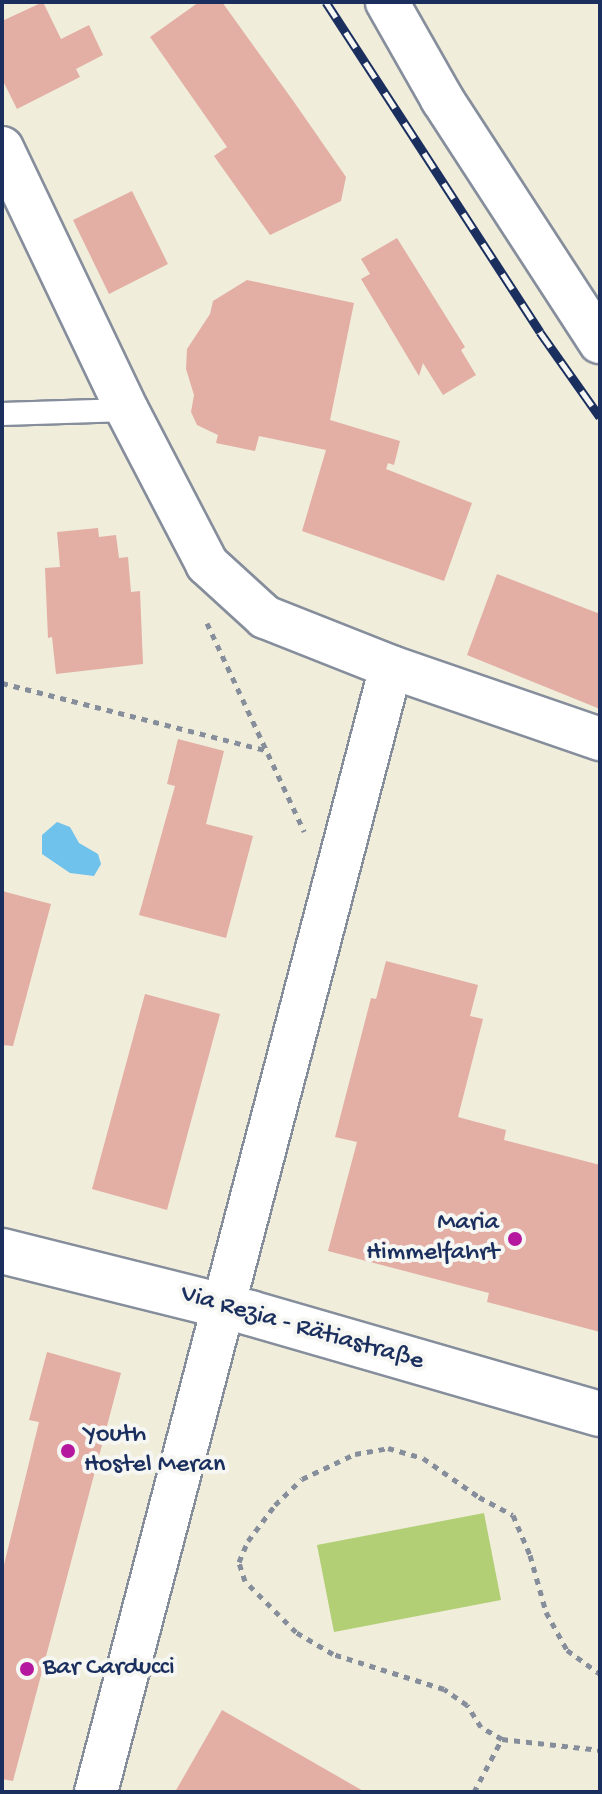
<!DOCTYPE html>
<html>
<head>
<meta charset="utf-8">
<style>
  body { margin:0 }
  #map { position:relative; width:602px; height:1794px; overflow:hidden; background:#f0eddb; font-family:"Gochi Hand",sans-serif }
  div>[style] { position:absolute }
  [style*='--x'] { left:calc(var(--x)*1px); top:calc(var(--y)*1px); width:calc(var(--w)*1px); rotate:calc(var(--a)*1deg) }
  .green>* { inset:0; background:#b2cf76 }
  .water>* { inset:0; background:#6fc2eb }
  .building>* { inset:0; background:#e3aea4 }
  .path>* { height:5px; margin-top:-2.5px; transform-origin:0; background:repeating-linear-gradient(90deg,#868e9c 0 6px,transparent 0 12px) }
  .roads { filter:drop-shadow(2px 0 #868e9c) drop-shadow(-2px 0 #868e9c) drop-shadow(0 2px #868e9c) drop-shadow(0 -2px #868e9c) }
  .service>* { height:22px; margin:-11px; padding:0 11px; transform-origin:11px; border-radius:11px; background:#fff }
  .minor>* { height:42px; margin:-21px; padding:0 21px; transform-origin:21px; border-radius:21px; background:#fff }
  .tertiary>* { height:44px; margin:-22px; padding:0 22px; transform-origin:22px; border-radius:22px; background:#fff }
  .rail>* { height:9px; margin-top:-4.5px; transform-origin:0; background:repeating-linear-gradient(90deg,#f6f6f2 0 18px,#1b2f5e 0 36px); box-sizing:border-box; border-block:2px solid #1b2f5e }
  .dots>* { width:22px; height:22px; translate:-50% -50%; box-sizing:border-box; border:4px solid #f6f6f2; border-radius:50% }
  span { translate:-50% -50%; white-space:nowrap; text-align:center; line-height:1.15; -webkit-text-stroke:8px #f6f6f2; paint-order:stroke }
  .poi-label { font-size:26px; color:#1b2f5e }
  .right { translate:-100% -50%; text-align:right }
  .left { translate:0 -50%; text-align:left }
  .street-label { font-size:26px; color:#1b2f5e }
  .frame { position:absolute; inset:0; border:4px solid #1b2f5e; pointer-events:none }
</style>
</head>
<body>
<div id="map">
  <div class="green">
    <i style="clip-path:polygon(484px 1513px,501px 1600px,334px 1632px,317px 1545px)"></i>
  </div>
  <div class="water">
    <i style="clip-path:polygon(57px 822px,70px 827px,79px 843px,98px 854px,101px 864px,94px 876px,70px 873px,42px 854px,42px 835px)"></i>
  </div>
  <div class="building">
    <i style="clip-path:polygon(43px 2px,61px 39px,89px 25px,103px 55px,76px 69px,80px 77px,17px 109px,2px 79px,2px 21px)"></i>
    <i style="clip-path:polygon(199px 2px,222px 2px,294px 102px,346px 177px,341px 201px,270px 235px,214px 156px,227px 147px,150px 37px)"></i>
    <i style="clip-path:polygon(132px 191px,168px 264px,109px 294px,73px 220px)"></i>
    <i style="clip-path:polygon(397px 238px,465px 347px,461px 350px,476px 375px,443px 395px,423px 363px,419px 376px,361px 279px,370px 274px,361px 259px)"></i>
    <i style="clip-path:polygon(247px 280px,354px 303px,330px 420px,400px 441px,394px 465px,388px 463px,386px 469px,472px 503px,444px 581px,302px 531px,326px 450px,259px 436px,255px 451px,216px 443px,218px 435px,197px 425px,191px 412px,194px 395px,186px 369px,187px 349px,210px 314px,213px 301px)"></i>
    <i style="clip-path:polygon(98px 528px,99px 537px,116px 535px,119px 558px,128px 557px,131px 592px,140px 591px,143px 664px,56px 674px,52px 637px,48px 638px,45px 568px,60px 567px,57px 532px)"></i>
    <i style="clip-path:polygon(497px 574px,600px 614px,600px 709px,467px 655px)"></i>
    <i style="clip-path:polygon(178px 739px,224px 751px,206px 824px,253px 836px,226px 938px,139px 915px,175px 786px,167px 784px)"></i>
    <i style="clip-path:polygon(2px 891px,51px 904px,13px 1046px,2px 1045px)"></i>
    <i style="clip-path:polygon(386px 961px,478px 985px,470px 1016px,483px 1019px,458px 1117px,506px 1130px,504px 1140px,600px 1165px,600px 1332px,487px 1302px,489px 1293px,328px 1251px,357px 1142px,335px 1137px,371px 998px,376px 999px)"></i>
    <i style="clip-path:polygon(145px 994px,220px 1014px,167px 1210px,92px 1189px)"></i>
    <i style="clip-path:polygon(47px 1352px,121px 1373px,13px 1781px,2px 1779px,2px 1573px,39px 1422px,29px 1420px)"></i>
    <i style="clip-path:polygon(222px 1710px,365px 1792px,175px 1792px)"></i>
  </div>
  <div class="path">
    <i style="--x:207;--y:623;--w:230;--a:65"></i>
    <i style="--x:2;--y:683;--w:271;--a:14.3"></i>
    <i style="--x:502;--y:1739;--w:24;--a:-150"></i>
    <i style="--x:481;--y:1727;--w:26;--a:-122"></i>
    <i style="--x:467;--y:1705;--w:28;--a:-145"></i>
    <i style="--x:444;--y:1689;--w:116;--a:-162.5"></i>
    <i style="--x:333;--y:1654;--w:43;--a:-149.3"></i>
    <i style="--x:296;--y:1632;--w:72;--a:-135"></i>
    <i style="--x:245;--y:1581;--w:20;--a:-108"></i>
    <i style="--x:239;--y:1562;--w:23;--a:-67"></i>
    <i style="--x:248;--y:1541;--w:45;--a:-53.1"></i>
    <i style="--x:275;--y:1505;--w:37;--a:-44"></i>
    <i style="--x:302;--y:1479;--w:59;--a:-25.3"></i>
    <i style="--x:355;--y:1454;--w:34;--a:-10"></i>
    <i style="--x:388;--y:1448;--w:36;--a:16"></i>
    <i style="--x:423;--y:1458;--w:68;--a:34.9"></i>
    <i style="--x:479;--y:1497;--w:38;--a:28"></i>
    <i style="--x:513;--y:1515;--w:43;--a:67"></i>
    <i style="--x:530;--y:1555;--w:59;--a:74.3"></i>
    <i style="--x:546;--y:1612;--w:43;--a:61.1"></i>
    <i style="--x:567;--y:1650;--w:41;--a:36"></i>
    <i style="--x:474;--y:1792;--w:60;--a:-62.2"></i>
    <i style="--x:502;--y:1739;--w:99;--a:6.4"></i>
  </div>
  <div class="roads">
    <div class="service">
      <i style="--x:2;--y:414;--w:125;--a:-1.8"></i>
    </div>
    <div class="minor">
      <i style="--x:387;--y:2;--w:112;--a:60.4"></i>
      <i style="--x:442;--y:99;--w:290;--a:57"></i>
      <i style="--x:2;--y:148;--w:290;--a:64.5"></i>
      <i style="--x:127;--y:410;--w:174;--a:62.5"></i>
      <i style="--x:207;--y:564;--w:79;--a:42.4"></i>
      <i style="--x:265;--y:617;--w:136;--a:21.6"></i>
      <i style="--x:391;--y:667;--w:221;--a:19"></i>
      <i style="--x:96;--y:1792;--w:1163;--a:-75.31"></i>
    </div>
    <div class="tertiary">
      <i style="--x:2;--y:1251;--w:256;--a:14"></i>
      <i style="--x:250;--y:1313;--w:364;--a:16.1"></i>
    </div>
  </div>
  <div class="rail">
    <i style="--x:326;--y:2;--w:393;--a:57"></i>
    <i style="--x:540;--y:332;--w:104;--a:54.8"></i>
  </div>
  <div class="dots">
    <i style="left:515px;top:1239px;background:#b5179e"></i>
    <i style="left:68px;top:1451px;background:#b5179e"></i>
    <i style="left:27px;top:1669px;background:#b5179e"></i>
  </div>
  <div class="poi-label">
    <span class="right" style="left:499px;top:1239px">Maria<br>Himmelfahrt</span>
    <span class="left" style="left:84px;top:1451px">Youth<br>Hostel Meran</span>
    <span class="left" style="left:43px;top:1669px">Bar Carducci</span>
  </div>
  <div class="street-label">
    <span style="left:302px;top:1329px;rotate:16deg">Via Rezia - Rätiastraße</span>
  </div>
  <div class="frame"></div>
</div>
</body>
</html>
